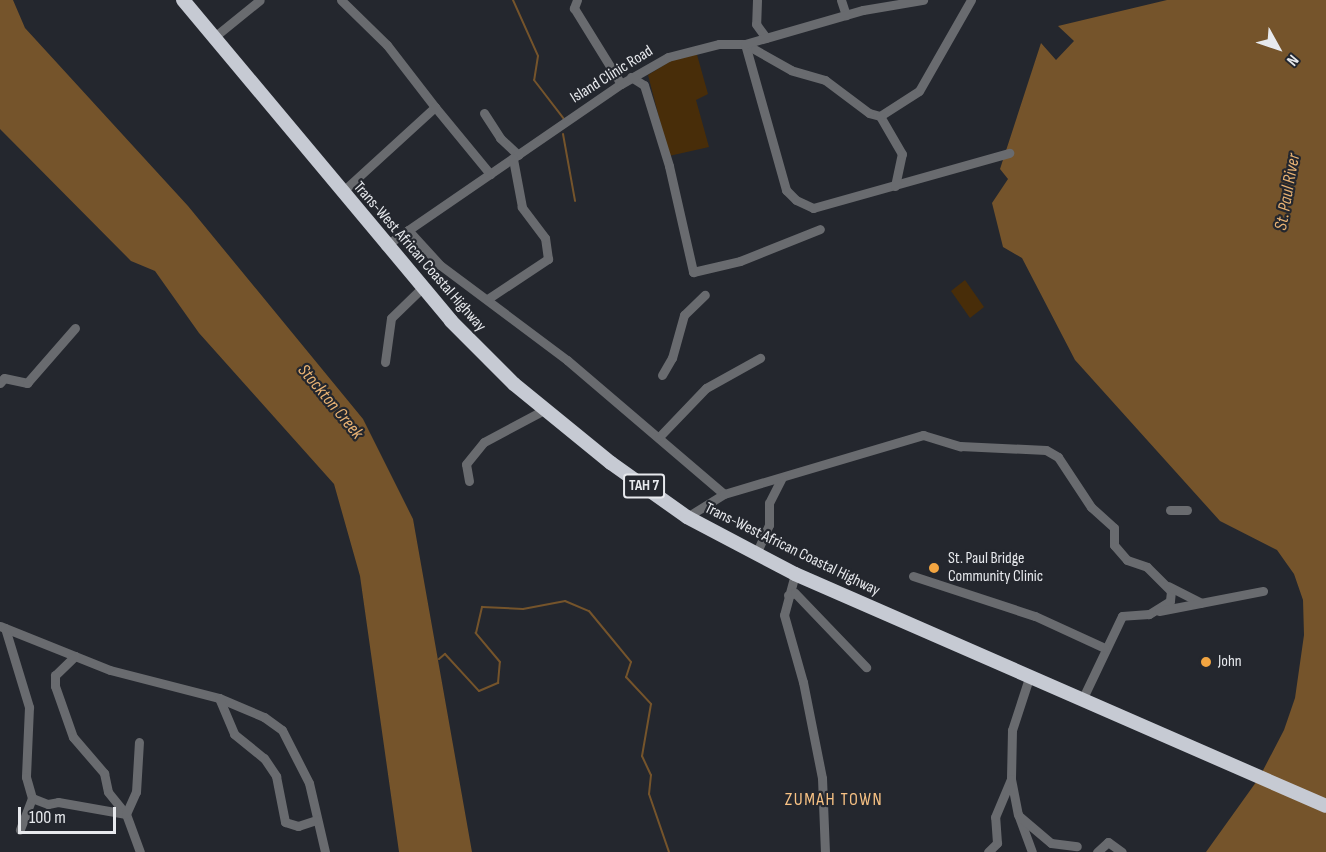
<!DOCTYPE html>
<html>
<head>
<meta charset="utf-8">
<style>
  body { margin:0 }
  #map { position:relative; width:1326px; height:852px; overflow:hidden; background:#24272e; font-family:"Sofia Sans Condensed",sans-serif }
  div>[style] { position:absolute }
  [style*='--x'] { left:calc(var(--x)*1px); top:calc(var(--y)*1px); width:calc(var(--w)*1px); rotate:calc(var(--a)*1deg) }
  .green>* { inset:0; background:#482d09 }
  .water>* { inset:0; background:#75542b }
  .stream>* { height:2px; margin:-1px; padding:0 1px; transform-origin:1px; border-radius:1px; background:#75542b }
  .minor>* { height:9px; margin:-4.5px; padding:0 4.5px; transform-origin:4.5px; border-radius:4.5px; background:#696b6f }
  .highway>* { height:14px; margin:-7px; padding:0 7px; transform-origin:7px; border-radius:7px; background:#c6cad3 }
  .dots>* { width:16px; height:16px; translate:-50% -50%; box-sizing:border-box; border:3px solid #24272e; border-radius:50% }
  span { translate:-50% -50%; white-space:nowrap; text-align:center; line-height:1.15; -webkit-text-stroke:4.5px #24272e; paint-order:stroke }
  .shield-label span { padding:2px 4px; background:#24272e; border:2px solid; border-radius:4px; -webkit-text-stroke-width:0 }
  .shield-label { font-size:15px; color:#e7e9ed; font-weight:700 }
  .street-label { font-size:16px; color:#e7e9ed }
  .poi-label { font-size:16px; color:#e7e9ed }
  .left { translate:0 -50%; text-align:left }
  .water-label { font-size:18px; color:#e9b374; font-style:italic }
  .neighbourhood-label { font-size:18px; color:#f8c284; letter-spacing:1.5px }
  .north { position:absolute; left:1248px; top:18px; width:60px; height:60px; -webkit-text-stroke:4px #24272e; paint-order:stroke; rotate:130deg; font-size:16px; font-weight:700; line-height:24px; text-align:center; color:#e7e9ed }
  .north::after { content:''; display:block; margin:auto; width:21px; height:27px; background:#e7e9ed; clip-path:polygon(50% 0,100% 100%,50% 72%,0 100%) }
  .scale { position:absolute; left:18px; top:807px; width:98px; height:27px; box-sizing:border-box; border:3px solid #e7e9ed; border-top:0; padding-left:8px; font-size:18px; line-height:21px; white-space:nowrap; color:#e7e9ed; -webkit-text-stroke:4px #24272e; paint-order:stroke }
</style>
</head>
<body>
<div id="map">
  <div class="green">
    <i style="clip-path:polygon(696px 51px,708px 94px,696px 100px,709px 147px,669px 156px,648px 75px,682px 54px)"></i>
    <i style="clip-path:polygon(965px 280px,984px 307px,970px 318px,951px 291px)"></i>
  </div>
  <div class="water">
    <i style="clip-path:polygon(0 0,13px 0,25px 28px,188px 206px,363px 419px,413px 519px,472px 852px,399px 852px,360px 576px,334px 484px,199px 333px,155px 271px,131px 261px,0 129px)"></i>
    <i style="clip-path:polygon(1167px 0,1326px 0,1326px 852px,1206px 852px,1259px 778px,1284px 730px,1295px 698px,1304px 635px,1303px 600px,1294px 574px,1277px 550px,1220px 521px,1075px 360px,1022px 258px,1003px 247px,992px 203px,1008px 179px,1000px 169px,1041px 43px,1056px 60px,1074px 41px,1058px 26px)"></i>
  </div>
  <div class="stream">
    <i style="--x:513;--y:0;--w:61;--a:65.9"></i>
    <i style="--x:538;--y:56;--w:24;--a:99"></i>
    <i style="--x:534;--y:80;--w:49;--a:52.4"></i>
    <i style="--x:563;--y:134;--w:68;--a:79.8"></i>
    <i style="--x:439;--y:659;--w:8;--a:-40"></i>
    <i style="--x:445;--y:654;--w:50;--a:47.4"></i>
    <i style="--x:479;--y:691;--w:21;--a:-23"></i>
    <i style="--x:498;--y:683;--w:21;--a:-85"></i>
    <i style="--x:500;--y:662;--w:38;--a:-130"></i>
    <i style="--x:476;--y:633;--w:27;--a:-77"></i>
    <i style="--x:482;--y:607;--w:41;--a:2.8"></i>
    <i style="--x:523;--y:609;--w:43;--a:-10.8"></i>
    <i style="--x:565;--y:601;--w:26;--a:23"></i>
    <i style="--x:589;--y:611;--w:66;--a:50.5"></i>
    <i style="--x:631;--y:662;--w:16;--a:108"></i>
    <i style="--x:626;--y:677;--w:37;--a:47"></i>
    <i style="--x:651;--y:704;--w:53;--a:99.8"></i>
    <i style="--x:642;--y:756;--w:21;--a:65"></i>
    <i style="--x:651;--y:775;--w:19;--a:96"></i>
    <i style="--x:649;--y:794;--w:61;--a:71"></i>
  </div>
  <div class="minor">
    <i style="--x:341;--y:0;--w:64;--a:44.4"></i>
    <i style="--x:387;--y:45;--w:78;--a:52.3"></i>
    <i style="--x:435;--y:107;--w:126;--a:137.6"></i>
    <i style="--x:577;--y:0;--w:9;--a:111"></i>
    <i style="--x:574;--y:8;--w:89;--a:58.3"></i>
    <i style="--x:757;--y:0;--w:24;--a:92"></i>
    <i style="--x:756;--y:24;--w:17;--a:54"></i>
    <i style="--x:841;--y:0;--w:16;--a:72"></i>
    <i style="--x:213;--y:38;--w:60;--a:-39"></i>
    <i style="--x:631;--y:77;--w:15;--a:32"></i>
    <i style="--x:644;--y:85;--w:85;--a:72.8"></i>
    <i style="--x:669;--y:166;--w:109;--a:77.2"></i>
    <i style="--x:693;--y:272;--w:48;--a:-13.2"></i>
    <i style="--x:740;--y:261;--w:86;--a:-21.8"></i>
    <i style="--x:435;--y:107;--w:87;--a:50.6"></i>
    <i style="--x:484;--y:113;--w:30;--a:57"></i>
    <i style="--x:500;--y:138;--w:25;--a:43"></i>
    <i style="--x:880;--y:116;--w:11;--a:-165"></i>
    <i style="--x:869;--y:113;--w:55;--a:-143.1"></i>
    <i style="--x:825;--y:80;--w:35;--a:-164"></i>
    <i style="--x:791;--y:70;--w:53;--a:-150.5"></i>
    <i style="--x:745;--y:44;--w:152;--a:74.3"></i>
    <i style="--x:786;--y:190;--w:14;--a:45"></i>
    <i style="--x:796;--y:200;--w:19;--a:25"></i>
    <i style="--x:813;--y:208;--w:204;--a:-15.7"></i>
    <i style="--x:895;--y:186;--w:33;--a:-78"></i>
    <i style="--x:902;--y:154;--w:44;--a:-120.1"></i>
    <i style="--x:880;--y:116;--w:46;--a:-32.7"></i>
    <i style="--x:919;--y:91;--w:105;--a:-60.3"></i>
    <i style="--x:408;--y:230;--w:47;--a:47.6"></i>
    <i style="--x:440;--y:265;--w:159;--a:36.8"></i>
    <i style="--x:567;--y:360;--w:206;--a:40.5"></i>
    <i style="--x:385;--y:246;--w:286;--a:-34.5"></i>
    <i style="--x:621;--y:84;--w:54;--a:-29.9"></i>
    <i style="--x:668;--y:57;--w:53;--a:-14.3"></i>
    <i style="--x:719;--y:44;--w:26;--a:0"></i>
    <i style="--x:745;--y:44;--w:123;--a:-16.1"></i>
    <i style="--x:863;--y:10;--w:61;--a:-9.5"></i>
    <i style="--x:489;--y:298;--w:71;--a:-33.5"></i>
    <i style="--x:548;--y:259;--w:21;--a:-98"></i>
    <i style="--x:545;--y:238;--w:39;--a:-127"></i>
    <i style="--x:522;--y:207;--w:49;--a:-100.6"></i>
    <i style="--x:385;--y:362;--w:44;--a:-82.2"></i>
    <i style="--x:391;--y:318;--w:43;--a:-44.1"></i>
    <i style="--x:662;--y:375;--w:20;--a:-60"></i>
    <i style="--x:672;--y:358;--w:45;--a:-74.4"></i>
    <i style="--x:684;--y:315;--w:29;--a:-44"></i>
    <i style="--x:0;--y:383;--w:6;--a:-51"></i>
    <i style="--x:4;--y:378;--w:24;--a:12"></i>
    <i style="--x:27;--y:383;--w:73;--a:-48.9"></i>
    <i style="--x:659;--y:437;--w:68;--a:-46.2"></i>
    <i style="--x:706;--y:388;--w:62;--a:-29.1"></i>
    <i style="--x:469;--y:481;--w:17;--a:-100"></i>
    <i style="--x:466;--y:464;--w:28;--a:-51"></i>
    <i style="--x:484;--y:442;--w:68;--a:-28.1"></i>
    <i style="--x:1170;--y:510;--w:17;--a:0"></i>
    <i style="--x:687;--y:517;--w:44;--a:-31.9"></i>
    <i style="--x:724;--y:494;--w:208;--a:-16.5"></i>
    <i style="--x:923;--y:435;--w:39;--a:17"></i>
    <i style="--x:960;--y:446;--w:86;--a:2.7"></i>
    <i style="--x:1046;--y:450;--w:14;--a:30"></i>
    <i style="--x:1058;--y:457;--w:60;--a:56.6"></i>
    <i style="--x:1091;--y:507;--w:31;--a:42"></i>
    <i style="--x:1114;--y:528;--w:17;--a:90"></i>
    <i style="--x:1114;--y:545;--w:20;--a:49"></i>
    <i style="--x:1127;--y:560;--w:21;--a:19"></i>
    <i style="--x:1147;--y:567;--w:34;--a:45"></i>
    <i style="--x:1171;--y:591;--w:10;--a:96"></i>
    <i style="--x:1170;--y:601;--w:25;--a:148"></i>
    <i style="--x:1149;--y:614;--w:27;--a:176"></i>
    <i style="--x:1122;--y:616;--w:93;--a:115.5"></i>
    <i style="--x:756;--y:554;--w:32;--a:-66"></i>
    <i style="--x:769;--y:525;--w:22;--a:-90"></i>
    <i style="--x:769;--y:503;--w:28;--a:-63"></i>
    <i style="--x:795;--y:574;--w:42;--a:105"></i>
    <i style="--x:784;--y:615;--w:70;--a:74.2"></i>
    <i style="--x:803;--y:682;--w:98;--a:78.8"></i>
    <i style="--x:822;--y:778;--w:74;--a:87.7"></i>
    <i style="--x:913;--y:576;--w:128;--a:18.2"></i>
    <i style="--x:1035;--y:616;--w:77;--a:24.6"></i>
    <i style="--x:1168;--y:586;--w:37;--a:27"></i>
    <i style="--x:788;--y:595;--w:7;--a:-16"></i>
    <i style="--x:795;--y:593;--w:103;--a:46.2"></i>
    <i style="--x:1159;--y:611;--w:106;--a:-10.9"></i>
    <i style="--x:0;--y:626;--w:118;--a:21.8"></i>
    <i style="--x:110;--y:670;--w:113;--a:14.4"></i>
    <i style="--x:219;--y:698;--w:49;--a:22.9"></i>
    <i style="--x:264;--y:717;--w:22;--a:36"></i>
    <i style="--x:282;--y:730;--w:59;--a:63"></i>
    <i style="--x:309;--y:783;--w:71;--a:76.9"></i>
    <i style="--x:5;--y:628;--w:83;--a:73.1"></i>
    <i style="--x:29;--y:707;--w:70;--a:92.5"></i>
    <i style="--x:26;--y:777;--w:22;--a:74"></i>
    <i style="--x:32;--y:798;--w:34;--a:111"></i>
    <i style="--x:75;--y:656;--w:28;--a:136"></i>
    <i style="--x:55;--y:675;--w:11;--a:90"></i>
    <i style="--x:55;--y:686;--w:54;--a:70.6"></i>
    <i style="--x:73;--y:737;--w:48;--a:49.3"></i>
    <i style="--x:104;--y:773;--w:19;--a:78"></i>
    <i style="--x:108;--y:792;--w:28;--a:51"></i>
    <i style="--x:126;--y:814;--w:40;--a:69.8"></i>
    <i style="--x:1029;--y:678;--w:55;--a:108.1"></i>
    <i style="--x:1012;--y:730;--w:49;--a:91.2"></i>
    <i style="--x:1011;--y:779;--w:36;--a:79"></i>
    <i style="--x:1018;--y:814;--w:40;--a:69.8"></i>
    <i style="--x:219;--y:698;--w:39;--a:67"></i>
    <i style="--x:234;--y:734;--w:38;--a:39"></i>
    <i style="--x:264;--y:758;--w:22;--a:56"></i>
    <i style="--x:276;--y:776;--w:47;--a:78.9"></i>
    <i style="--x:285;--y:822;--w:14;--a:17"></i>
    <i style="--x:298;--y:826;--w:20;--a:-18"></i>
    <i style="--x:32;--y:798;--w:17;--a:21"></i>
    <i style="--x:48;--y:804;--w:10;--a:-11"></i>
    <i style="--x:58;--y:802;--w:69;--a:10"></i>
    <i style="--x:126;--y:814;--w:24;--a:-66"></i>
    <i style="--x:136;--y:792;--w:50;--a:-86.6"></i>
    <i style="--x:1019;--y:816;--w:42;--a:40.2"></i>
    <i style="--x:1051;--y:843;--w:26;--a:7"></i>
    <i style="--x:988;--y:852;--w:13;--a:-45"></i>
    <i style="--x:997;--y:843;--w:26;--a:-94"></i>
    <i style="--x:995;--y:817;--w:41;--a:-67.2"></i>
    <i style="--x:1097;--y:852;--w:15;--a:-42"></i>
    <i style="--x:1108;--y:842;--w:17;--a:36"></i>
  </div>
  <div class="highway">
    <i style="--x:183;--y:0;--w:418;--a:50.1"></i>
    <i style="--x:451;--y:321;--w:89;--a:45"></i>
    <i style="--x:514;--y:384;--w:125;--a:39.2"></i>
    <i style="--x:611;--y:463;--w:93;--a:35.4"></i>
    <i style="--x:687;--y:517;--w:122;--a:27.8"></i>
    <i style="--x:795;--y:574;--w:579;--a:23.6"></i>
  </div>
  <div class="dots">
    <i style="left:934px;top:568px;background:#f2a541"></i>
    <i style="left:1206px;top:662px;background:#f2a541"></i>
  </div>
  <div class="shield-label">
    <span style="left:644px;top:486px">TAH 7</span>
  </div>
  <div class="street-label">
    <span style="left:612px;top:75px;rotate:-32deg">Island Clinic Road</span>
    <span style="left:419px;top:257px;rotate:49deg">Trans-West African Coastal Highway</span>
    <span style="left:792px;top:550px;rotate:26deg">Trans-West African Coastal Highway</span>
  </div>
  <div class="poi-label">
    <span class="left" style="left:948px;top:568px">St. Paul Bridge<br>Community Clinic</span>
    <span class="left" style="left:1218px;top:662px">John</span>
  </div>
  <div class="water-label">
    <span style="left:1288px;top:192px;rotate:-80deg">St. Paul River</span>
    <span style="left:330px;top:402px;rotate:50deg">Stockton Creek</span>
  </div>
  <div class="neighbourhood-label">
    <span style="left:834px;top:800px">ZUMAH TOWN</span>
  </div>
  <div class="north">N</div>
  <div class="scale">100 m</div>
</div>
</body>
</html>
